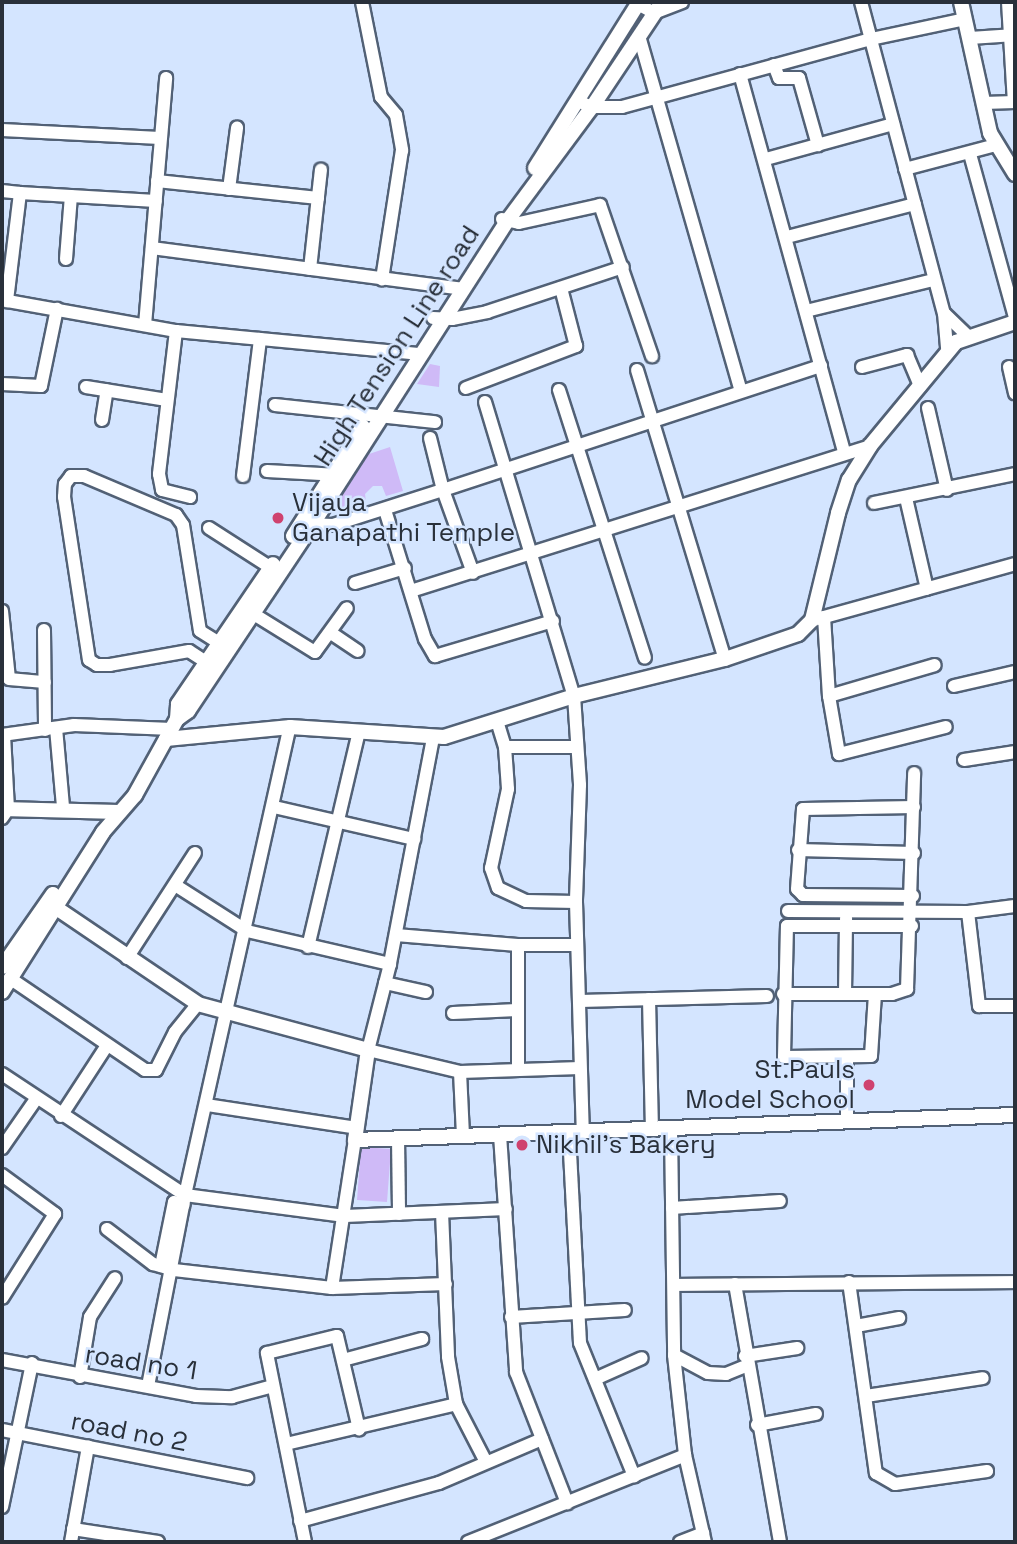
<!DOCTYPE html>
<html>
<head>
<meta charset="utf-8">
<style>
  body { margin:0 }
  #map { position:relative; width:1017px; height:1544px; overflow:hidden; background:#d4e5ff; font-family:"Space Grotesk",sans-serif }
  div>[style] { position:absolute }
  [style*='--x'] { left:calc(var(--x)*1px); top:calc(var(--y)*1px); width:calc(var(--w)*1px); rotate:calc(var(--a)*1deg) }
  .green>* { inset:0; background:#cfbaf7 }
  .roads { filter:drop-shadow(2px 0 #526176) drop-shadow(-2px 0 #526176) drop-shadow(0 2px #526176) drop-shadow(0 -2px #526176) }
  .minor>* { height:12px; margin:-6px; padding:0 6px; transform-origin:6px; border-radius:6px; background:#fff }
  .tertiary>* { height:14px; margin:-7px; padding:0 7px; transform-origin:7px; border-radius:7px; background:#fff }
  .dots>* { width:19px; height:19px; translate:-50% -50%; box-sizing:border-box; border:4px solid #d4e5ff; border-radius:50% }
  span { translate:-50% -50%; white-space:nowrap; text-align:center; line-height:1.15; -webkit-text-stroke:5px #d4e5ff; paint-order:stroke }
  .street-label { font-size:26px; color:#29303a }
  .poi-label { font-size:26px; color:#29303a }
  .left { translate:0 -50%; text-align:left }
  .right { translate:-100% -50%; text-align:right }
  .frame { position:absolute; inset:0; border:4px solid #29303a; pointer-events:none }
</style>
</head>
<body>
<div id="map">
  <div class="green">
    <i style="clip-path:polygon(430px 364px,440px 366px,439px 387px,417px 384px)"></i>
    <i style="clip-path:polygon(390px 447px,403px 491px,386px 496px,382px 486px,373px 486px,365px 494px,366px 502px,324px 514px,369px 454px)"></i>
    <i style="clip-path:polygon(361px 1147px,391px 1149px,387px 1202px,357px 1200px)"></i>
  </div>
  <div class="roads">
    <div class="minor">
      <i style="--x:362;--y:2;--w:97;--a:78.7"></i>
      <i style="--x:381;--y:97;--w:23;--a:50"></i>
      <i style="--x:396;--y:115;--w:36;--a:80"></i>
      <i style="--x:402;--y:150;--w:131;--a:98.8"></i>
      <i style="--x:861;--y:2;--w:322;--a:75.1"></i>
      <i style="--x:944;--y:313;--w:38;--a:85"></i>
      <i style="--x:1008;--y:2;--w:100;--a:86.6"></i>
      <i style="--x:638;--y:4;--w:18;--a:29"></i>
      <i style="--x:654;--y:13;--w:30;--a:-21"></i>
      <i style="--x:639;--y:36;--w:369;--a:74"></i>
      <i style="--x:970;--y:38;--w:45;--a:-3.8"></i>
      <i style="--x:774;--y:65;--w:14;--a:69"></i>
      <i style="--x:779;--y:78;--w:20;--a:0"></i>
      <i style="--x:799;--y:78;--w:70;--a:74.2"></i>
      <i style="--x:740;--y:74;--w:392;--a:74.6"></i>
      <i style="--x:580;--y:102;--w:13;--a:23"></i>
      <i style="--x:592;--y:107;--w:30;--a:0"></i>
      <i style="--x:622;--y:107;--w:258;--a:-15.3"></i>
      <i style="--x:871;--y:39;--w:96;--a:-12"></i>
      <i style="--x:983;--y:103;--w:32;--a:-2"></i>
      <i style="--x:2;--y:130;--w:158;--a:2.9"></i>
      <i style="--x:970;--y:154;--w:169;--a:74.6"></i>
      <i style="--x:766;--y:159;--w:132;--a:-15.4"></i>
      <i style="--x:905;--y:169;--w:94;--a:-14.8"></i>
      <i style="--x:157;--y:181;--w:162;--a:6"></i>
      <i style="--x:229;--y:189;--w:62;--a:-82.5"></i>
      <i style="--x:2;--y:191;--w:18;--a:6"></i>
      <i style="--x:20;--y:193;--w:109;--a:96.9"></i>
      <i style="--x:20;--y:193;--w:136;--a:3.4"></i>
      <i style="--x:502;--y:219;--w:17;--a:13"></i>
      <i style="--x:519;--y:223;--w:83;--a:-12.5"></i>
      <i style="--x:600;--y:205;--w:160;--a:71"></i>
      <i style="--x:787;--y:237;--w:132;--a:-14.5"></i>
      <i style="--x:152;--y:248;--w:314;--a:7.5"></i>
      <i style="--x:66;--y:259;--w:63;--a:-85.5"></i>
      <i style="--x:310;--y:269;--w:100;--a:-83.7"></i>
      <i style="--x:2;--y:300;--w:177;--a:10.1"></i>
      <i style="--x:176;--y:331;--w:246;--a:5.4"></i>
      <i style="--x:806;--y:311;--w:131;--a:-13.7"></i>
      <i style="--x:944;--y:313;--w:32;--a:44"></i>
      <i style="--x:433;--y:318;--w:19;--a:3"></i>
      <i style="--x:452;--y:319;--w:36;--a:-11"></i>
      <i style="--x:487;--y:312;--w:143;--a:-18.3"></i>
      <i style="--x:145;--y:325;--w:248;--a:-85.1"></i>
      <i style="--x:176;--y:331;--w:144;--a:96.8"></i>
      <i style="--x:159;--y:474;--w:16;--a:79"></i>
      <i style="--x:162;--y:490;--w:29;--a:14"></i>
      <i style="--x:862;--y:367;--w:47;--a:-14.9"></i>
      <i style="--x:907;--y:355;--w:34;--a:67"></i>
      <i style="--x:1009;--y:367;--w:27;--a:77"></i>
      <i style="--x:637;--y:370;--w:302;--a:73.1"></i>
      <i style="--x:2;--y:384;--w:39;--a:3"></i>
      <i style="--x:41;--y:386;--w:79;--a:-78.3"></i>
      <i style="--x:86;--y:387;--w:82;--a:9.1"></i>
      <i style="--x:466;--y:388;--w:118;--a:-20.9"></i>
      <i style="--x:576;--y:346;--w:60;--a:-104.5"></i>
      <i style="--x:559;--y:390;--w:281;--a:72.2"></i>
      <i style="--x:485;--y:402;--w:307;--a:73.2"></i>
      <i style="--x:574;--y:696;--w:89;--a:86.1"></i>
      <i style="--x:580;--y:785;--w:117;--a:92"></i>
      <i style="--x:576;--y:902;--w:231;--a:88.3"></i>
      <i style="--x:275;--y:405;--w:161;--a:6.1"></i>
      <i style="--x:928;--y:408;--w:84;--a:77"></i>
      <i style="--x:102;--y:420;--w:30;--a:-81"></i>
      <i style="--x:430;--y:438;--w:54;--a:76"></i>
      <i style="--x:443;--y:490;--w:398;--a:-18.2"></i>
      <i style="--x:267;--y:471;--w:72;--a:3.2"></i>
      <i style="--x:243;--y:476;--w:138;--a:-82.9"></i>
      <i style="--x:906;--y:498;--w:93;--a:77"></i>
      <i style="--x:874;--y:503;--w:144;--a:-11.6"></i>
      <i style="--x:385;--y:510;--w:135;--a:72.8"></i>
      <i style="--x:425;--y:639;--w:20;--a:60"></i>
      <i style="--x:435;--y:656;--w:123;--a:-16.5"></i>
      <i style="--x:305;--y:524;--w:28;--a:2"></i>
      <i style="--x:333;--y:525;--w:115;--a:-17.7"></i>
      <i style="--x:443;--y:490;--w:88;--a:70.1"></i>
      <i style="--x:209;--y:528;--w:80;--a:32.7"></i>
      <i style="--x:355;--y:583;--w:52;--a:-16.7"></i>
      <i style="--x:411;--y:591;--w:481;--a:-17.5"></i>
      <i style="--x:2;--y:611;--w:68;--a:84.1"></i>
      <i style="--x:9;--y:679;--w:36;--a:5"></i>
      <i style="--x:252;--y:613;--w:74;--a:31.8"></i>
      <i style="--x:315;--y:652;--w:54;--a:-54"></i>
      <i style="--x:824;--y:617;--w:79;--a:86.4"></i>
      <i style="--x:829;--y:696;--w:59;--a:80.2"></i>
      <i style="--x:839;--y:754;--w:110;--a:-14.2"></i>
      <i style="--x:817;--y:619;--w:205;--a:-15.5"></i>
      <i style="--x:44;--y:630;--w:100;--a:89.4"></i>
      <i style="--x:331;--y:633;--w:32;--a:34"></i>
      <i style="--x:206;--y:662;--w:20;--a:-147"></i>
      <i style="--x:189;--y:651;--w:80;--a:170"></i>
      <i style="--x:110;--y:665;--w:13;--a:180"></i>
      <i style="--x:97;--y:665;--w:9;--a:-148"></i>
      <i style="--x:89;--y:660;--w:165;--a:-98.7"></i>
      <i style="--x:64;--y:497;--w:13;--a:-86"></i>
      <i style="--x:65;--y:484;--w:10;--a:-53"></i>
      <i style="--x:71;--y:476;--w:13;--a:0"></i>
      <i style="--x:84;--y:476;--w:100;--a:23"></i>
      <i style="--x:176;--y:515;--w:12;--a:55"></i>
      <i style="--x:183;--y:525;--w:107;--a:80.9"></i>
      <i style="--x:200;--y:631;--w:22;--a:32"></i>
      <i style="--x:954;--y:686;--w:63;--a:-12.9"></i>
      <i style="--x:829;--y:696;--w:110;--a:-16.3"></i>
      <i style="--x:497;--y:721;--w:27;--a:73"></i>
      <i style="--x:505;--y:747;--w:71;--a:0"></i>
      <i style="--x:56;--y:728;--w:79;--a:84.9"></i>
      <i style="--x:2;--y:735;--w:73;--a:-7.9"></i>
      <i style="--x:74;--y:725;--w:98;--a:2.3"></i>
      <i style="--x:433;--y:738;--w:230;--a:100.8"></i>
      <i style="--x:390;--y:964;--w:89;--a:104.3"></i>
      <i style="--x:368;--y:1050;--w:95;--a:13.4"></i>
      <i style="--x:460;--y:1072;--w:120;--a:-1.9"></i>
      <i style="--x:505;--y:747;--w:42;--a:85.9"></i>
      <i style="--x:508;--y:789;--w:81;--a:102.1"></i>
      <i style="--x:491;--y:868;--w:21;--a:71"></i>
      <i style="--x:498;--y:888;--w:31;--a:25"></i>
      <i style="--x:526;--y:901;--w:50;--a:1.1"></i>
      <i style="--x:964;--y:760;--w:52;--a:-8.9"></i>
      <i style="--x:274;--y:807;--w:144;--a:12.9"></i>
      <i style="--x:2;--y:818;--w:11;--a:-56"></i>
      <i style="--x:8;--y:809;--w:74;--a:-93.1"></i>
      <i style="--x:798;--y:850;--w:116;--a:1.5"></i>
      <i style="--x:175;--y:885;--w:85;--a:32.6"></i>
      <i style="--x:247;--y:931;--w:147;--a:13"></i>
      <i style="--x:913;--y:896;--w:110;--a:-179.5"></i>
      <i style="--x:803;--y:895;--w:8;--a:-135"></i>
      <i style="--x:797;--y:889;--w:80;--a:-85.7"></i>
      <i style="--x:803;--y:809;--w:111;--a:-1"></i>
      <i style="--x:788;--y:911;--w:180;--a:0.3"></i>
      <i style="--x:968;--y:912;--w:47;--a:-7.3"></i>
      <i style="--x:968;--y:912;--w:95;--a:83.3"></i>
      <i style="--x:979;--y:1006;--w:36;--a:0"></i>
      <i style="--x:396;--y:935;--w:122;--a:4.7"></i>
      <i style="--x:518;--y:945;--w:58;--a:0"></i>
      <i style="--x:308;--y:947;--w:221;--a:-76.7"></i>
      <i style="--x:127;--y:958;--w:125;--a:-57.1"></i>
      <i style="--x:11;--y:979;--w:162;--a:34.2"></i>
      <i style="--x:145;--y:1070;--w:11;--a:0"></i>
      <i style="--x:156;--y:1070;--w:42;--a:-63.4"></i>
      <i style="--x:175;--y:1032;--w:36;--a:-51"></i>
      <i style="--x:385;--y:983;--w:42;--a:12.4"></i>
      <i style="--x:783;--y:994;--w:109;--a:0"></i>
      <i style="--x:892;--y:994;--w:16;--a:-18"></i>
      <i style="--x:907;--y:989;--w:216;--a:-88.1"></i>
      <i style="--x:845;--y:994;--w:76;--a:-89.2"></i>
      <i style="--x:875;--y:994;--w:62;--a:93.7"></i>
      <i style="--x:871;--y:1056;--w:87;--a:179.3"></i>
      <i style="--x:784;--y:1057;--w:131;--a:-88.7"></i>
      <i style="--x:787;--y:926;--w:125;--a:0"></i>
      <i style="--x:649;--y:999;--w:131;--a:88.7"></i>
      <i style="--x:580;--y:1001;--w:187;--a:-1.5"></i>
      <i style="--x:453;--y:1013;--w:64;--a:-2.7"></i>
      <i style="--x:847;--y:1058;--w:64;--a:90"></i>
      <i style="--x:518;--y:1070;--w:125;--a:-90"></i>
      <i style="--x:460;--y:1072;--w:64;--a:87.3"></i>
      <i style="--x:2;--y:1074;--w:219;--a:33.5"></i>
      <i style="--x:185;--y:1195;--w:161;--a:7.5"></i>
      <i style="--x:345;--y:1216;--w:161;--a:-2.5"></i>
      <i style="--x:207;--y:1105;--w:152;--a:8.7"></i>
      <i style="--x:61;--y:1116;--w:82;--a:-56.9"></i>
      <i style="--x:671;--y:1130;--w:225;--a:89.2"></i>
      <i style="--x:674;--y:1355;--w:101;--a:83.7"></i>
      <i style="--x:685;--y:1455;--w:89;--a:77.1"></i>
      <i style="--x:569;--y:1133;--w:210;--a:87"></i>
      <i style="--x:580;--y:1343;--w:144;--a:67.9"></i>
      <i style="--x:500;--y:1135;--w:238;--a:86.1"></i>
      <i style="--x:516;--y:1372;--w:141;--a:68.7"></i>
      <i style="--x:398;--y:1138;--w:76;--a:89.2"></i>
      <i style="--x:2;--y:1148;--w:60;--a:-55.2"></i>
      <i style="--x:2;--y:1175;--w:66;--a:36.3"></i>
      <i style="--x:55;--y:1214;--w:99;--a:122.2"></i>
      <i style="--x:672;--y:1208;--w:108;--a:-3.7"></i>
      <i style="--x:442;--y:1212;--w:145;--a:87.6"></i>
      <i style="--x:448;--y:1357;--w:48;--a:80.3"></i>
      <i style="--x:456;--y:1404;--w:65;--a:62.7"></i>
      <i style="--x:107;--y:1229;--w:58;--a:37.3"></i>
      <i style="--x:153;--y:1264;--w:22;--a:16"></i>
      <i style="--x:174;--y:1270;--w:159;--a:6.5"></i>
      <i style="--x:332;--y:1288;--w:114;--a:-2"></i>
      <i style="--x:161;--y:1266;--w:65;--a:-78.5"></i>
      <i style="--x:174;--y:1202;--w:10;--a:17"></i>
      <i style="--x:849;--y:1282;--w:193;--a:82"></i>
      <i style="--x:876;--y:1473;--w:22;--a:30"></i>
      <i style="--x:895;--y:1484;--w:93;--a:-8"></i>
      <i style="--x:735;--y:1284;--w:262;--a:80.1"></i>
      <i style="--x:675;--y:1285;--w:340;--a:-0.5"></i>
      <i style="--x:332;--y:1288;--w:150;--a:-81.2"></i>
      <i style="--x:511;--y:1317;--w:114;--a:-3.5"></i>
      <i style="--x:856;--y:1326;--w:44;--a:-10.5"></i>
      <i style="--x:674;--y:1355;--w:38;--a:28"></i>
      <i style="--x:708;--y:1373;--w:18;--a:3"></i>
      <i style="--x:726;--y:1374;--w:22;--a:-22"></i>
      <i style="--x:745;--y:1356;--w:53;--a:-8.7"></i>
      <i style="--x:2;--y:1360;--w:197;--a:10.5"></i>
      <i style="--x:196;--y:1396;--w:36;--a:2"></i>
      <i style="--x:232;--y:1397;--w:42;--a:-15"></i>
      <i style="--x:343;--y:1360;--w:82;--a:-14.9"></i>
      <i style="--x:80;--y:1377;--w:61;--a:-80.5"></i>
      <i style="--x:90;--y:1317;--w:46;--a:-57.3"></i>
      <i style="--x:595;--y:1379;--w:51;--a:-24.1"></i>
      <i style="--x:148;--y:1386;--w:195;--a:-79"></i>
      <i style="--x:185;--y:1195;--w:480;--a:-77.4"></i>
      <i style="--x:866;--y:1396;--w:118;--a:-8.7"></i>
      <i style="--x:757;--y:1425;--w:60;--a:-10.6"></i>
      <i style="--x:2;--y:1430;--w:250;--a:11.1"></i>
      <i style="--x:286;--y:1444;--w:175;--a:-13.2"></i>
      <i style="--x:2;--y:1507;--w:147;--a:-78.2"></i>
      <i style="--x:300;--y:1521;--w:144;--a:-15.3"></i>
      <i style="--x:439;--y:1483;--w:112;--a:-23.1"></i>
      <i style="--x:73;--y:1529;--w:86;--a:8.7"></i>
      <i style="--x:71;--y:1542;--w:97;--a:-79.9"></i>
      <i style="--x:305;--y:1542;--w:193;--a:-101.4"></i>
      <i style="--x:267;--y:1353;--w:72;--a:-13.7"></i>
      <i style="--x:337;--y:1336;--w:96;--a:76.7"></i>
      <i style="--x:468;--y:1542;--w:234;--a:-21.8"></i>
      <i style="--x:680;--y:1542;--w:25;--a:-21"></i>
    </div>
    <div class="tertiary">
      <i style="--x:961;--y:2;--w:134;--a:77.5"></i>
      <i style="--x:990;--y:133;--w:48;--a:58.6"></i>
      <i style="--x:535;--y:168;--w:196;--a:-57.9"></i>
      <i style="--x:293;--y:536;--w:130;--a:-57.5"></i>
      <i style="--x:177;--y:719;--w:15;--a:-86"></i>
      <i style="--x:178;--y:704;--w:169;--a:-55.8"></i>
      <i style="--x:166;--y:739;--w:125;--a:-5.5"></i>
      <i style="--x:290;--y:727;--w:154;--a:3.7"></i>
      <i style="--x:444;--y:737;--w:136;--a:-17.5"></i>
      <i style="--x:574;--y:696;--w:155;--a:-13.8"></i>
      <i style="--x:725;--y:659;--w:77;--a:-18.9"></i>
      <i style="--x:798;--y:634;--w:20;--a:-45"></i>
      <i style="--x:812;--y:620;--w:110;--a:-76.3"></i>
      <i style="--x:838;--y:513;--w:35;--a:-72"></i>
      <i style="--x:849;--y:480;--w:40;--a:-58"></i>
      <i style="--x:870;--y:446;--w:135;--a:-50.4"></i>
      <i style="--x:956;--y:342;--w:62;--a:-18.7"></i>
      <i style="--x:2;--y:809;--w:117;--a:1.5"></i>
      <i style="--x:49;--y:903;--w:180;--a:34.1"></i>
      <i style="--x:198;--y:1004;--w:176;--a:15.1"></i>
      <i style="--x:368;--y:1050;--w:91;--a:98.2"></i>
      <i style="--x:355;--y:1140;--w:660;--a:-2.17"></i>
      <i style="--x:2;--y:967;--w:89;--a:-55.1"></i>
      <i style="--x:2;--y:992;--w:189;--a:-57.7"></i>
      <i style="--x:103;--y:832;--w:49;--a:-49.1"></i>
      <i style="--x:135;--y:795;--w:87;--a:-61.1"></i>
      <i style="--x:177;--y:719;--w:14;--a:-36"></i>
      <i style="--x:188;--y:711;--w:224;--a:-56.3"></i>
      <i style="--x:312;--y:525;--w:363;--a:-57.3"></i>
      <i style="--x:508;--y:220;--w:141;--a:-53.4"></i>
      <i style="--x:592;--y:107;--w:126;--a:-56.3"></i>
    </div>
  </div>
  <div class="dots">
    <i style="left:278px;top:518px;background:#cf426f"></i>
    <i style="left:869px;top:1085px;background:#cf426f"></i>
    <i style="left:522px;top:1145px;background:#cf426f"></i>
  </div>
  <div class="street-label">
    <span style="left:397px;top:346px;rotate:-57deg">High Tension Line road</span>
    <span style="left:141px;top:1363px;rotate:9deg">road no 1</span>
    <span style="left:129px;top:1432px;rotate:11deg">road no 2</span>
  </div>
  <div class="poi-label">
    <span class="left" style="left:292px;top:518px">Vijaya<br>Ganapathi Temple</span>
    <span class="right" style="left:855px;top:1085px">St.Pauls<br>Model School</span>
    <span class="left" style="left:536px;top:1145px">Nikhil's Bakery</span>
  </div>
  <div class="frame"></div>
</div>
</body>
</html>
